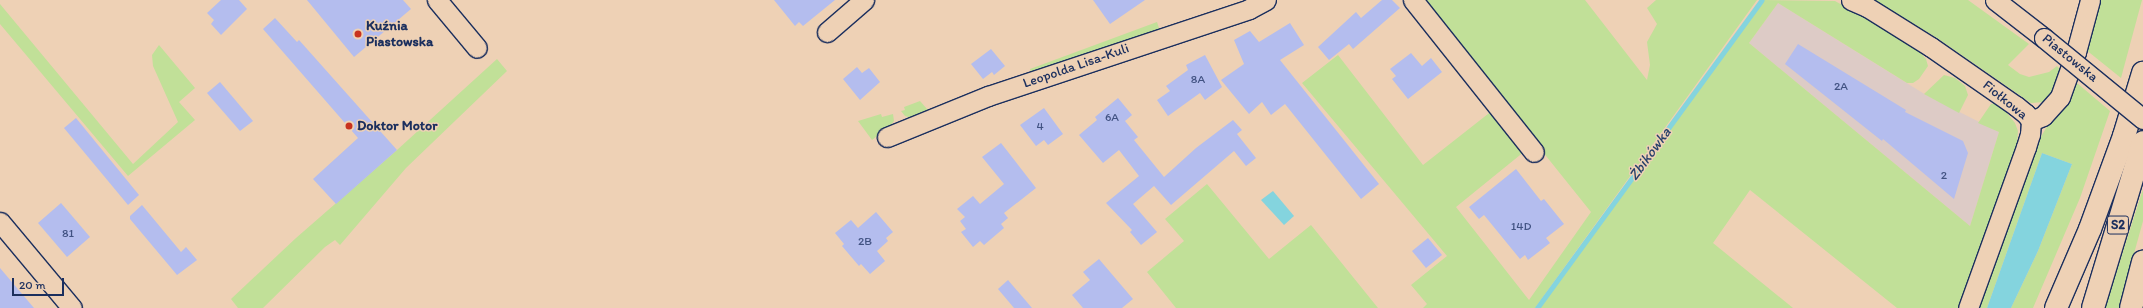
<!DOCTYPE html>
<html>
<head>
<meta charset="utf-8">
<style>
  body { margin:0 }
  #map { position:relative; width:2143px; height:308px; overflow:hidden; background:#eed1b5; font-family:Itim,sans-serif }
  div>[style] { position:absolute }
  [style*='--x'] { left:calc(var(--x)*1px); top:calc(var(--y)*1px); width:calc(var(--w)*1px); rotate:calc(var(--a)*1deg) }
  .built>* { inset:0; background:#ddcbc6 }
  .green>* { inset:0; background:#c1e098 }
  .water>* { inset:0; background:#84d4de }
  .stream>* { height:5px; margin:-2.5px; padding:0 2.5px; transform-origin:2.5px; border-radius:2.5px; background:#84d4de }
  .building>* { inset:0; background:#b4bdee }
  .roads { filter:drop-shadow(1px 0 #1b2f5e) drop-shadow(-1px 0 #1b2f5e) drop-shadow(0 1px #1b2f5e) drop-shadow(0 -1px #1b2f5e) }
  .minor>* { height:19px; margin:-9.5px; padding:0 9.5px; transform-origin:9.5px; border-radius:9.5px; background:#eed1b5 }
  .highway>* { height:22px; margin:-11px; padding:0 11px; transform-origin:11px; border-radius:11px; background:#eed1b5 }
  .bridges { filter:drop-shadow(1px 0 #1b2f5e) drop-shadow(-1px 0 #1b2f5e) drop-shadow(0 1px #1b2f5e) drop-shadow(0 -1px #1b2f5e) }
  .minor-bridge>* { height:19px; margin:-9.5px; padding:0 9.5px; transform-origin:9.5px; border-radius:9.5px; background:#eed1b5 }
  .dots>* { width:11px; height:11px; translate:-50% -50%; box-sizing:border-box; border:2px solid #eed1b5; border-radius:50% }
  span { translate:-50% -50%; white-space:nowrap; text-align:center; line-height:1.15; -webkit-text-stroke:3px #eed1b5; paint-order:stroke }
  .number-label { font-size:12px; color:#415282 }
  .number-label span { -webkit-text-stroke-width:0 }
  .shield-label span { padding:1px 3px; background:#eed1b5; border:1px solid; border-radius:3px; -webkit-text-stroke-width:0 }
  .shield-label { font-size:13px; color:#1b2f5e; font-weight:700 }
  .poi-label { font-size:14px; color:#1b2f5e; font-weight:700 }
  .left { translate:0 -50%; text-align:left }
  .street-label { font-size:14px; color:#1b2f5e }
  .water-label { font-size:15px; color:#26406b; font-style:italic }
  .scale { position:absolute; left:12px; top:278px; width:52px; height:18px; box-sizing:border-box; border:2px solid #1b2f5e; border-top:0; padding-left:5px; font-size:12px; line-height:14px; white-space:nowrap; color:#1b2f5e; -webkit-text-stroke:3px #eed1b5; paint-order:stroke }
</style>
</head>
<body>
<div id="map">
  <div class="built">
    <i style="clip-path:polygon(1778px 3px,1926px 95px,1999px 132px,1970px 226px,1749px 43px)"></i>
  </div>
  <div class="green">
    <i style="clip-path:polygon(1424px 0,1585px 0,1647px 80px,1650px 65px,1647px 42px,1657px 24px,1647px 8px,1656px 0,1757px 0,1535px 308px,1423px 308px,1427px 304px,1411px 285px,1447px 256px,1302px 83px,1338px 55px,1423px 165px,1493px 110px,1525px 151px,1456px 207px,1529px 300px,1591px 212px,1470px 61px,1473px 58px)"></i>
    <i style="clip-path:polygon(1764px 0,1835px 1px,1913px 44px,1926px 59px,1928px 66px,1919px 79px,1913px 83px,1907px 83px,1778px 3px,1749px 43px,1970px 226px,1999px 132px,1978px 123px,1991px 104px,1996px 103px,2003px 108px,2015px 123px,2018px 131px,2017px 144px,1958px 308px,1897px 308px,1750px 190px,1713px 243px,1793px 308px,1540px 308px)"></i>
    <i style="clip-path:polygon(1871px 0,1968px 0,2029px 44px,2008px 65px,2020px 74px,2029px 77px,2049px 72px,2057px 66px,2060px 69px,2056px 89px,2043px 102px,2031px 103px,1937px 38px,1891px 10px)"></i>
    <i style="clip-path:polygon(2099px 0,2142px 0,2121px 78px,2085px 49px)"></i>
    <i style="clip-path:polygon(0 4px,133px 164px,178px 122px,153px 66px,152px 55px,159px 45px,195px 88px,179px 102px,195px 120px,128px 176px,0 24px)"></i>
    <i style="clip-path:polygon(1157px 22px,1160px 31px,1031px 72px,1030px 69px)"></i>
    <i style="clip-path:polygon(497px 59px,507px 71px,406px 168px,340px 245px,335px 240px,325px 247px,263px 308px,238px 308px,231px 299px,296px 238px,397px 150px)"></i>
    <i style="clip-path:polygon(1944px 75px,1955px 78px,1965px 86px,1968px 95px,1959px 113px,1924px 94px)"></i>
    <i style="clip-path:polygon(2077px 83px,2110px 111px,2080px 198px,2033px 308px,2011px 308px,2038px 251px,2072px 164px,2042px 153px,1987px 308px,1976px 308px,2035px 147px,2049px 123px,2065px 104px)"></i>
    <i style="clip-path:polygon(920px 101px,927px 109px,929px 109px,930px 114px,912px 118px,905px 116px,901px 111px,905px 110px,904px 107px)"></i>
    <i style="clip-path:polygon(881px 114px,882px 117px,893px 114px,894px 121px,890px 126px,872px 140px,858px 121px)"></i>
    <i style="clip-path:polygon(1207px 184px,1269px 259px,1311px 225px,1378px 308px,1176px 308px,1147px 272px,1184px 241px,1165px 219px)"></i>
    <i style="clip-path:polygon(2143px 189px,2143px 221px,2119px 308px,2105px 308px)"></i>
  </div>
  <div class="water">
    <i style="clip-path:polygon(2042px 153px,2072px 164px,2038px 251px,2011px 308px,1987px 308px)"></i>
    <i style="clip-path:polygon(1273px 191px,1294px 216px,1284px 225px,1261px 200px)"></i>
  </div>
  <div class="stream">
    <i style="--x:1537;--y:308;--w:381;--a:-53.9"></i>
  </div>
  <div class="building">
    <i style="clip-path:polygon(221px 0,239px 0,247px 9px,221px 35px,211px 24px,214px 20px,207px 13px)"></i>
    <i style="clip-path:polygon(307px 0,403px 0,411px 9px,354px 57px)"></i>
    <i style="clip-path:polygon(774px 0,835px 0,803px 26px,799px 22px,795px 26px)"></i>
    <i style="clip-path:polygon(1093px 0,1145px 0,1110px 24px)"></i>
    <i style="clip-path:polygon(1382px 0,1392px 0,1400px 8px,1353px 49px,1349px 44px,1329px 60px,1318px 47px,1356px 12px,1361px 18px)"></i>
    <i style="clip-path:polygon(275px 18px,297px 42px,299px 40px,397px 150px,336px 204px,313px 179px,358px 138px,263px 29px)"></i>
    <i style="clip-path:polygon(1290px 23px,1304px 45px,1280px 60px,1379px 184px,1361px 199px,1285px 104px,1271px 115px,1262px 102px,1249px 114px,1221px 80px,1244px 64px,1234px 40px,1250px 31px,1259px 42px)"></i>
    <i style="clip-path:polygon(1798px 44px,1906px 110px,1905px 112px,1963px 141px,1968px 153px,1954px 199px,1883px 139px,1882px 141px,1785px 64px)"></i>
    <i style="clip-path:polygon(991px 49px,1005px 66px,994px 75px,992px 72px,983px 79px,971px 64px)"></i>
    <i style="clip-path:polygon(1411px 53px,1422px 66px,1431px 58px,1442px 72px,1408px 99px,1392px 79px,1396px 76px,1390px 69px)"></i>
    <i style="clip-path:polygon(1205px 55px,1222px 87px,1205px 100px,1200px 93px,1168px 116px,1157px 100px,1170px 91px,1166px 86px,1188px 70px,1186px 65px)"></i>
    <i style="clip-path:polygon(857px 67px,862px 73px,869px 68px,880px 82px,860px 100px,843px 79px)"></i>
    <i style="clip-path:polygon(220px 82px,253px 121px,240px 131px,207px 93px)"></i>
    <i style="clip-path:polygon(1118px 98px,1132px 115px,1125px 121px,1138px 137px,1134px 140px,1164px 177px,1196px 148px,1233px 120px,1242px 130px,1237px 134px,1256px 158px,1246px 166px,1234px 151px,1171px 205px,1154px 186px,1133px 204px,1157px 232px,1141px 245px,1130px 232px,1132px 230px,1106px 203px,1139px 176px,1119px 150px,1103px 163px,1079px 135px,1097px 120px,1095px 117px)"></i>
    <i style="clip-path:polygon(1044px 108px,1063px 134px,1048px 145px,1044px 140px,1036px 146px,1020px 125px)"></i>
    <i style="clip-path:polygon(76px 118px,139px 195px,128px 205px,64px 128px)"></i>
    <i style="clip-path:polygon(1001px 143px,1036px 188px,1004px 213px,1008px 218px,1001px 224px,1004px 228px,984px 245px,980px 241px,973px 247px,961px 232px,966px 229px,960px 221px,965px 217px,957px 209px,973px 196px,980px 204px,1004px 184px,982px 157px)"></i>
    <i style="clip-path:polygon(1516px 169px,1541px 201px,1544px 199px,1564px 224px,1546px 238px,1550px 243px,1528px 260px,1525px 255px,1520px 259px,1484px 215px,1479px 219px,1469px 207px)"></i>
    <i style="clip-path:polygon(61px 203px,90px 237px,67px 257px,38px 223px)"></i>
    <i style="clip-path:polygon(142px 205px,181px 252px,186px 247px,197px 260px,177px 275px,130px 219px,130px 216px)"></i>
    <i style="clip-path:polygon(876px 212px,893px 232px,886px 238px,888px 241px,877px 251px,885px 261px,870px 274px,861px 264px,859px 266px,842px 246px,844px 244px,835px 233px,851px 220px,858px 228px)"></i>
    <i style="clip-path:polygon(1428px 238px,1442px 255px,1426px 268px,1412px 251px)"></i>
    <i style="clip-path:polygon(1099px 259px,1133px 299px,1122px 308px,1083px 308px,1072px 295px,1090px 280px,1083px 272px)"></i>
    <i style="clip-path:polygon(0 268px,34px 308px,0 308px)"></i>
    <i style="clip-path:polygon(1008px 280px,1032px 308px,1014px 308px,998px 289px)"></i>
  </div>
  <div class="roads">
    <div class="minor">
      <i style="--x:437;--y:0;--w:62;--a:50.2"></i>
      <i style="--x:1413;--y:0;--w:194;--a:51.5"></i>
      <i style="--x:1851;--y:0;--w:17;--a:24"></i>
      <i style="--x:1867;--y:7;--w:75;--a:32"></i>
      <i style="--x:1931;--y:47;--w:103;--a:34.8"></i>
      <i style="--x:2016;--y:106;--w:13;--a:39"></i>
      <i style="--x:2026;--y:114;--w:9;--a:54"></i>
      <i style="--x:2031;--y:121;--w:13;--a:94"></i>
      <i style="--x:2030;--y:134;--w:14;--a:107"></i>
      <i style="--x:2026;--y:147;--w:171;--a:109.8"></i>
      <i style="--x:1995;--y:0;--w:62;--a:37.8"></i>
      <i style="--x:827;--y:32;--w:49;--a:-40.9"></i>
      <i style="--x:2031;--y:121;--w:13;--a:-23"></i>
      <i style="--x:2043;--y:116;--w:25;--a:-48"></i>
      <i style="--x:2060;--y:97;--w:48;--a:-70.4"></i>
      <i style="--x:2076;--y:52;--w:54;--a:-74.9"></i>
      <i style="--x:887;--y:137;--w:109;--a:-22.1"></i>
      <i style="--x:988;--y:96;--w:275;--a:-18.4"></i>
      <i style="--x:1249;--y:9;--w:19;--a:-28"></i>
      <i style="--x:0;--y:222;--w:112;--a:50.1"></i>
    </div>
    <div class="highway">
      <i style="--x:2056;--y:308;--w:86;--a:-66.7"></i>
      <i style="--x:2090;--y:229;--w:99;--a:-69.9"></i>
      <i style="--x:2124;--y:136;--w:66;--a:-73.2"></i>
      <i style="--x:2093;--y:308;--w:173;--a:-73.2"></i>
      <i style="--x:2131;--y:308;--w:48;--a:-75.4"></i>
    </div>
  </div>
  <div class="bridges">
    <div class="minor-bridge">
      <i style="--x:2044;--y:38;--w:128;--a:39.3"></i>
    </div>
  </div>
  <div class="dots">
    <i style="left:358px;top:34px;background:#c8321e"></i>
    <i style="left:349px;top:126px;background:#c8321e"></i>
  </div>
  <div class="number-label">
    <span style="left:1198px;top:80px">8A</span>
    <span style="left:1841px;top:87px">2A</span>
    <span style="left:1112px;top:118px">6A</span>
    <span style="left:1040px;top:127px">4</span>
    <span style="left:1944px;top:176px">2</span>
    <span style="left:1521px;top:227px">14D</span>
    <span style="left:68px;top:234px">81</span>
    <span style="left:865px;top:242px">2B</span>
  </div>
  <div class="shield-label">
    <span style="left:2118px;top:225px">S2</span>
  </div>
  <div class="poi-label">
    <span class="left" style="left:366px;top:34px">Kuźnia<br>Piastowska</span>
    <span class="left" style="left:357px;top:126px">Doktor Motor</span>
  </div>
  <div class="street-label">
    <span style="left:2070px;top:58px;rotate:39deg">Piastowska</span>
    <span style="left:1076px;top:66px;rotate:-19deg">Leopolda Lisa-Kuli</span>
    <span style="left:2005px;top:100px;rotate:39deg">Fiołkowa</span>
  </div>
  <div class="water-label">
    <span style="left:1650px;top:154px;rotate:-54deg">Żbikówka</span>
  </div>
  <div class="scale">20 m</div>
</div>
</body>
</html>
